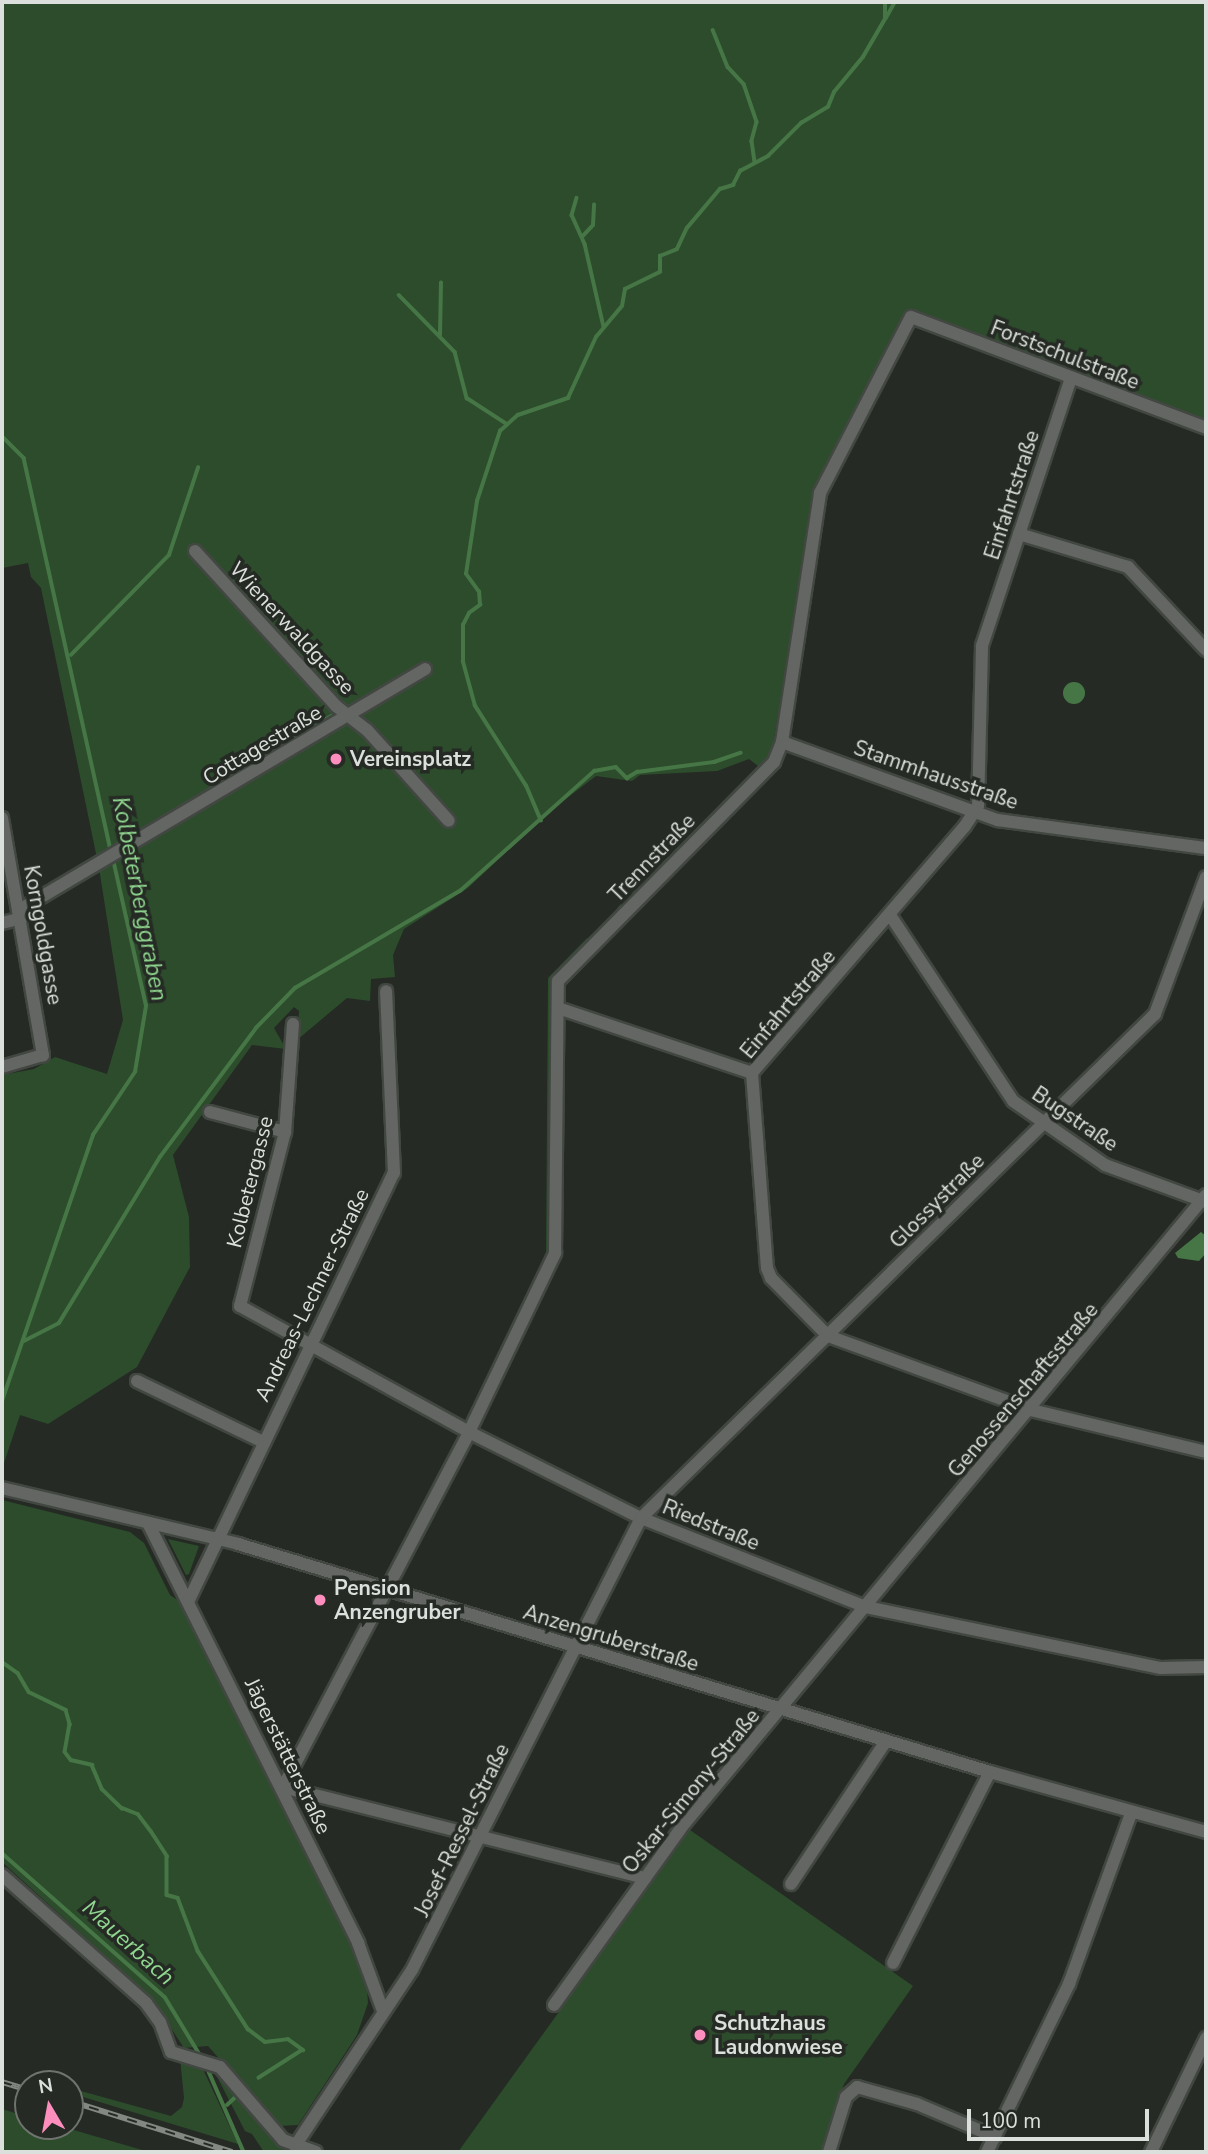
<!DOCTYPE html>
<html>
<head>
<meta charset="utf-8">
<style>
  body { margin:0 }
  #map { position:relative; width:1208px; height:2154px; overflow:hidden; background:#252a24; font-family:"Nunito Sans",sans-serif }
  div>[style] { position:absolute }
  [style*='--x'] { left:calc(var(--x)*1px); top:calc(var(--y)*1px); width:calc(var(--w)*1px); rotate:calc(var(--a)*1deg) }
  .green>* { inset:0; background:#2c4c2c }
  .water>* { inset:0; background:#467646 }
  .round { border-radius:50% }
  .stream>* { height:3.5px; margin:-1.75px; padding:0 1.75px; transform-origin:1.75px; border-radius:1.75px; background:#467646 }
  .roads { filter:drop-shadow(2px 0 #424741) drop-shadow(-2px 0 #424741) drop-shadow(0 2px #424741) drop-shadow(0 -2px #424741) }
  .minor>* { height:12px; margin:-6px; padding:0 6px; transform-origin:6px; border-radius:6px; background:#636663 }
  .rail>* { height:6px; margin-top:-3px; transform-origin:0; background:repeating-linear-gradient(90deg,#252a24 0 10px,#838883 0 20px); box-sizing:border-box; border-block:2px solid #838883 }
  .dots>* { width:19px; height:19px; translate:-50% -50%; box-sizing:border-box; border:4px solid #252a24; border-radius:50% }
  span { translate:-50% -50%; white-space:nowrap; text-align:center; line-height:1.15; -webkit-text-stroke:7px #252a24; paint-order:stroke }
  .street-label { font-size:21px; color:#dce0dc }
  .poi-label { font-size:21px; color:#dce0dc; font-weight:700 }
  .left { translate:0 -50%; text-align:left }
  .water-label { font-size:23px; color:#90d790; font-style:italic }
  .frame { position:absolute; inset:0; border:4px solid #dce0dc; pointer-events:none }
  .north { position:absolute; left:14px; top:2070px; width:70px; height:70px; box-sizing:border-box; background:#252a24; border:2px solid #6e736e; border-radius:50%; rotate:350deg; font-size:19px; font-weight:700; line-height:28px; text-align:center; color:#dce0dc }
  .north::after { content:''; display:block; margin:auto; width:24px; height:32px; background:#fe8ebd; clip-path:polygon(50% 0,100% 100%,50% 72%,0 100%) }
  .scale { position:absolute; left:967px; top:2109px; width:182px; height:32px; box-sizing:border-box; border:4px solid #dce0dc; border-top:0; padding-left:9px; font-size:21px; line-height:24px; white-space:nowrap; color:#dce0dc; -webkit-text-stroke:5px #252a24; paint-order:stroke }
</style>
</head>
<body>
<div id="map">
  <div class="green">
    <i style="clip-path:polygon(2px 2px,1206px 2px,1206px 422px,910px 310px,815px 492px,771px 757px,620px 911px,617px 908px,758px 766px,749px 759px,717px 771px,640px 775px,632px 781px,596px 776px,550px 811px,468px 888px,404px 929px,393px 955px,395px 977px,371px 979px,370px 1001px,347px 998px,297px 1040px,299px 1011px,294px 1007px,274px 1028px,286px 1049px,252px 1045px,173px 1155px,189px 1217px,190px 1267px,137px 1367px,48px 1424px,20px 1415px,2px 1469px,2px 1075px,34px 1069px,55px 1057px,107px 1074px,123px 1020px,99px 868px,41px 588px,31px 577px,28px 563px,2px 568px)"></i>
    <i style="clip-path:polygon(587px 938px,588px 943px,554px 976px,551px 1250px,546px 1259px,548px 978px)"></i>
    <i style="clip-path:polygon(2px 1500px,130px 1532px,144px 1543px,170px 1595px,185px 1605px,341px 1916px,366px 1974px,368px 2003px,357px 2035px,298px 2125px,279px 2126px,208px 2046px,184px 2048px,150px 1996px,2px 1862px)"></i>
    <i style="clip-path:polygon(168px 1539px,199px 1546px,189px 1574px,186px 1575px)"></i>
    <i style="clip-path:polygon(690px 1830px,913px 1986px,844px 2084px,821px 2152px,458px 2152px)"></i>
    <i style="clip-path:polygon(180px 2058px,201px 2065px,238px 2144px,70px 2093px,70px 2088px,171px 2116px,182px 2107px,184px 2098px)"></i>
    <i style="clip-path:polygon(213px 2069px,222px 2073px,280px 2143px,299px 2152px,264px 2152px,252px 2134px,245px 2131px)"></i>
    <i style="clip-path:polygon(2px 2109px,28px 2117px,28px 2126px,60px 2126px,149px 2152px,2px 2152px)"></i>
  </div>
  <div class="water">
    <i class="round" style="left:1063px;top:682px;width:22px;height:22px"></i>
    <i style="clip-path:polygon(1201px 1232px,1206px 1236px,1206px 1253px,1199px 1261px,1178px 1258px,1175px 1253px)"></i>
  </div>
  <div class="stream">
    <i style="--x:886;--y:18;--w:18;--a:-61"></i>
    <i style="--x:713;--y:30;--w:40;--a:68"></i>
    <i style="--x:728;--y:67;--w:23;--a:47"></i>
    <i style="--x:744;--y:84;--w:40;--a:71.1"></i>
    <i style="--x:757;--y:122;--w:20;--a:105"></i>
    <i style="--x:752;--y:141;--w:21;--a:82"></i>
    <i style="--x:577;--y:198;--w:18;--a:106"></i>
    <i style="--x:572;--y:215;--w:32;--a:66"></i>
    <i style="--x:585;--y:244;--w:85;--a:77.1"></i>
    <i style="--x:582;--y:237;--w:16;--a:-47"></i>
    <i style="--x:593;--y:225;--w:20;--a:-87"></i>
    <i style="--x:399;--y:295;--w:80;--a:45.5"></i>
    <i style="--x:455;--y:352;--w:48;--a:75.4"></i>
    <i style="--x:467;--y:398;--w:48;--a:33"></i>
    <i style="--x:440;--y:335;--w:52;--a:-88.9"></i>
    <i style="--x:2;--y:436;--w:31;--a:45"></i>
    <i style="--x:24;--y:458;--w:403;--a:77.5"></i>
    <i style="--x:71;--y:655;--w:140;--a:-45.6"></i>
    <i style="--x:169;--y:555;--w:92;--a:-71.6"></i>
    <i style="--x:273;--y:752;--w:70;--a:-31.7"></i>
    <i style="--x:541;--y:821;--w:38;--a:-113"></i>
    <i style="--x:526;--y:786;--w:95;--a:-122.5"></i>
    <i style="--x:475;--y:706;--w:46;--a:-105.3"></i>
    <i style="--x:463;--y:662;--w:37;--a:-90"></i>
    <i style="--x:463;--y:625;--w:13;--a:-63"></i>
    <i style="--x:469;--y:613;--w:14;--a:-36"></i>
    <i style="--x:480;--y:605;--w:13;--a:-94"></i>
    <i style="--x:479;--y:592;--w:22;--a:-126"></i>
    <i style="--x:466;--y:574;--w:74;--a:-81.4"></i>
    <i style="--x:477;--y:501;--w:74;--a:-71.8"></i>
    <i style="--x:500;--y:431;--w:24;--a:-42"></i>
    <i style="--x:518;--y:415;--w:53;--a:-18.8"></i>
    <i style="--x:568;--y:398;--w:67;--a:-65.3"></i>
    <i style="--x:596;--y:337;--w:40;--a:-50"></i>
    <i style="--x:622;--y:306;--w:17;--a:-80"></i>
    <i style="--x:625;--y:289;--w:39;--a:-26"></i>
    <i style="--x:660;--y:272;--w:16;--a:-90"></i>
    <i style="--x:660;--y:256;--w:18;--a:-22"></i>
    <i style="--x:677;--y:249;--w:23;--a:-65"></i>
    <i style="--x:687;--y:228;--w:51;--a:-49.8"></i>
    <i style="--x:720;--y:189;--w:14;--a:-17"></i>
    <i style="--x:733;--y:185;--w:16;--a:-63"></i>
    <i style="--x:740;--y:171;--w:32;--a:-28"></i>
    <i style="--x:768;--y:156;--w:47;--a:-45"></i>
    <i style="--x:801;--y:123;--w:31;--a:-31"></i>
    <i style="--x:828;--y:107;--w:16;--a:-68"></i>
    <i style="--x:834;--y:92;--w:45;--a:-50.4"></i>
    <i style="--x:863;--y:57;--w:44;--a:-59.9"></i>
    <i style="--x:885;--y:19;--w:17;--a:-90"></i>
    <i style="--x:110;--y:849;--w:17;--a:-31"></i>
    <i style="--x:24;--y:1341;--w:39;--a:-27"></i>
    <i style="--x:59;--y:1323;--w:194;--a:-58.7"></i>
    <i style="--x:160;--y:1157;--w:161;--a:-53.3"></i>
    <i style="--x:256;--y:1028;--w:56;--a:-45.7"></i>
    <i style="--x:295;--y:988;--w:191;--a:-30.5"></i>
    <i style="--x:460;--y:891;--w:180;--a:-41.8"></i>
    <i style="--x:594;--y:771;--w:22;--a:-10"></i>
    <i style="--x:616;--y:767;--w:16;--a:45"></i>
    <i style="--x:627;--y:778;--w:12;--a:-31"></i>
    <i style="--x:637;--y:772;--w:78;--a:-7.4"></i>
    <i style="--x:714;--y:762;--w:28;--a:-19"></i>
    <i style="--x:2;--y:1401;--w:281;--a:-71.1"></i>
    <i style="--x:93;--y:1135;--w:76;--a:-56.3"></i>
    <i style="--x:135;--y:1072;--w:67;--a:-80.5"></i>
    <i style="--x:146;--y:1006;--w:150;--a:-102.7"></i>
    <i style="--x:2;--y:1662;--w:19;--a:35"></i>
    <i style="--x:18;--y:1673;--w:22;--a:60"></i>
    <i style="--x:29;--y:1692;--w:41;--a:25.9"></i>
    <i style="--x:66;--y:1710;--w:15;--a:74"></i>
    <i style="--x:70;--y:1724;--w:28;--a:100"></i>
    <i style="--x:65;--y:1752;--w:10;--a:53"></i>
    <i style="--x:71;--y:1760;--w:22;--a:13"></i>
    <i style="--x:92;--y:1765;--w:26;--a:67"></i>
    <i style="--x:102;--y:1789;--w:28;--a:44"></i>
    <i style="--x:122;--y:1808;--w:17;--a:21"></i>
    <i style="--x:138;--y:1814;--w:21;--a:53"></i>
    <i style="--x:151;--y:1831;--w:30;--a:57"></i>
    <i style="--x:167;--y:1856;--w:39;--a:90"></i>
    <i style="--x:167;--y:1895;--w:11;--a:15"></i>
    <i style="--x:178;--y:1898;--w:57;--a:69.3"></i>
    <i style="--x:198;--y:1951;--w:93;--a:57.3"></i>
    <i style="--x:248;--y:2029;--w:21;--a:37"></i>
    <i style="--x:265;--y:2042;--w:23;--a:-7"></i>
    <i style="--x:288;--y:2039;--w:19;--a:36"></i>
    <i style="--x:303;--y:2050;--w:52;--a:147.5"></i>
    <i style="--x:2;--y:1853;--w:217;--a:41.5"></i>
    <i style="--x:165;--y:1997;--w:71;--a:58.8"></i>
    <i style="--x:207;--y:2067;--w:93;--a:66.5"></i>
    <i style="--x:227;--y:2105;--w:16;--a:-43"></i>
  </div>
  <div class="roads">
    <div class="minor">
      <i style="--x:1071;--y:378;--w:282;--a:108.4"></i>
      <i style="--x:982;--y:646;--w:160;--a:91.4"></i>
      <i style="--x:978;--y:806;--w:24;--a:123"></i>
      <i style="--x:965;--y:826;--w:326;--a:130.8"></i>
      <i style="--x:752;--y:1073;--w:196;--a:85.6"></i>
      <i style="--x:767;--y:1268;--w:11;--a:68"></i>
      <i style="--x:771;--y:1278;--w:81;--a:45.5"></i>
      <i style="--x:828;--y:1336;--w:216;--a:20"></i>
      <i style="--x:1031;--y:1410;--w:180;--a:13.5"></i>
      <i style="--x:1019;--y:534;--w:114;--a:16.8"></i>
      <i style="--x:1128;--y:567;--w:114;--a:46.8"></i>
      <i style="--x:195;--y:551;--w:210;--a:47.7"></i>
      <i style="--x:336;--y:706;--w:39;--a:38"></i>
      <i style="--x:367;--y:730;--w:122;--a:48"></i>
      <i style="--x:782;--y:742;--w:230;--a:19.9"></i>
      <i style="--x:998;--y:820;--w:210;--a:7.7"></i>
      <i style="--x:2;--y:818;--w:241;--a:80.2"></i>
      <i style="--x:43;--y:1055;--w:43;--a:163.7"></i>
      <i style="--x:21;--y:909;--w:470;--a:-30.7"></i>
      <i style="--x:890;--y:915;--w:223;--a:56.5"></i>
      <i style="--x:1013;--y:1101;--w:112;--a:34.8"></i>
      <i style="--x:1105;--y:1165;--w:108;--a:20.1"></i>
      <i style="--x:2;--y:923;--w:21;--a:-14"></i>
      <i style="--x:558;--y:1008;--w:205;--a:18.5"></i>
      <i style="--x:293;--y:1024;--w:108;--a:94.2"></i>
      <i style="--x:285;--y:1132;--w:180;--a:104.5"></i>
      <i style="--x:240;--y:1306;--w:261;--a:28.8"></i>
      <i style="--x:469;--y:1432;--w:192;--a:26.6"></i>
      <i style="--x:641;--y:1518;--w:242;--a:21.6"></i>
      <i style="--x:866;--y:1607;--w:301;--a:11.7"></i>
      <i style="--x:1161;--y:1668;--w:45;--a:-1.3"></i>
      <i style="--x:210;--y:1112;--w:78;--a:14.9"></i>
      <i style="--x:137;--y:1381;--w:140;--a:25.8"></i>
      <i style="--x:2;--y:1488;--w:243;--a:13.3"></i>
      <i style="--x:238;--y:1544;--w:786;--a:16.87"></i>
      <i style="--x:990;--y:1772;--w:224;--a:15.5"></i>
      <i style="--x:148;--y:1523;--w:470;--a:63.4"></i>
      <i style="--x:358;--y:1943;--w:72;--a:69.8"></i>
      <i style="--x:189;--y:1600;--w:474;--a:-64.4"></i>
      <i style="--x:394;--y:1173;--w:182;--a:-92.5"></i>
      <i style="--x:2;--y:1875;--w:193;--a:41.6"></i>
      <i style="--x:146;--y:2003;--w:24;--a:54"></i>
      <i style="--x:160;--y:2022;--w:32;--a:70"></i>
      <i style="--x:171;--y:2052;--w:51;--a:17"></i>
      <i style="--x:220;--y:2067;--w:96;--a:49.2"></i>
      <i style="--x:283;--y:2140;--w:35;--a:20"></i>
      <i style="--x:645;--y:1878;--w:373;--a:-165.9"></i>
      <i style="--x:283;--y:1787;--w:401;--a:-62.3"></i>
      <i style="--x:469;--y:1432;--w:199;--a:-64.3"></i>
      <i style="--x:555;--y:1253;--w:272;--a:-89.4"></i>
      <i style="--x:558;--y:981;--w:308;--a:-45.4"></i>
      <i style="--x:774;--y:762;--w:22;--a:-68"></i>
      <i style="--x:782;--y:742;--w:252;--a:-81.3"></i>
      <i style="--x:820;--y:493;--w:198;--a:-62.7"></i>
      <i style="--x:911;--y:317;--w:315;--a:20.6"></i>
      <i style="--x:791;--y:1884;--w:172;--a:-56.4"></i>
      <i style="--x:893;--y:1963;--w:214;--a:-63.1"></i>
      <i style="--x:554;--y:2005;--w:224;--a:-54.3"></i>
      <i style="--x:685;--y:1823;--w:816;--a:-50.32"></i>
      <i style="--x:295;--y:2146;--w:211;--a:-56.4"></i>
      <i style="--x:412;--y:1970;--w:507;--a:-63.13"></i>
      <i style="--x:641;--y:1518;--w:720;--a:-44.44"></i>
      <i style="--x:1155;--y:1014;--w:146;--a:-69.6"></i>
      <i style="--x:829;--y:2152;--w:58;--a:-72.8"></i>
      <i style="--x:846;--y:2097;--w:15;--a:-42"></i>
      <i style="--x:857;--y:2087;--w:62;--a:15.8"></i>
      <i style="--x:917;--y:2104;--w:85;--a:22.9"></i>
      <i style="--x:987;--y:2152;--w:187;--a:-64"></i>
      <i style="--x:1069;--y:1984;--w:181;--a:-70"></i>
      <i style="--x:1151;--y:2152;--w:127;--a:-64.2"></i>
    </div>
  </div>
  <div class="rail">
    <i style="--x:2;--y:2082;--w:27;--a:17"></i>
    <i style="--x:70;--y:2101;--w:170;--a:17.5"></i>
  </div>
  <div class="dots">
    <i style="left:336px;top:759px;background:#fe8ebd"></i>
    <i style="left:320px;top:1600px;background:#fe8ebd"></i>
    <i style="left:700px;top:2035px;background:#fe8ebd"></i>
  </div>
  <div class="street-label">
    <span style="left:1065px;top:355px;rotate:21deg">Forstschulstraße</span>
    <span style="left:1012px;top:495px;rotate:-72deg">Einfahrtstraße</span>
    <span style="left:292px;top:628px;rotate:47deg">Wienerwaldgasse</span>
    <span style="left:262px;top:745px;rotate:-31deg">Cottagestraße</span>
    <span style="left:936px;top:775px;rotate:19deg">Stammhausstraße</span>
    <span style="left:652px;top:858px;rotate:-46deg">Trennstraße</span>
    <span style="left:43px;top:935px;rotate:80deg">Korngoldgasse</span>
    <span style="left:788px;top:1004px;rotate:-50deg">Einfahrtstraße</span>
    <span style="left:1075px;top:1119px;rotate:34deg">Bugstraße</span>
    <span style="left:250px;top:1182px;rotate:-76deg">Kolbetergasse</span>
    <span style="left:937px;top:1201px;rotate:-45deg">Glossystraße</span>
    <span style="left:312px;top:1295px;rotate:-64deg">Andreas-Lechner-Straße</span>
    <span style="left:1023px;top:1390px;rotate:-50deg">Genossenschaftsstraße</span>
    <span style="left:711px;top:1525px;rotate:22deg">Riedstraße</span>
    <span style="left:611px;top:1638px;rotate:17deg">Anzengruberstraße</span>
    <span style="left:288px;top:1756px;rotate:64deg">Jägerstätterstraße</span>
    <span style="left:691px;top:1791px;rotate:-51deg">Oskar-Simony-Straße</span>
    <span style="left:462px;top:1830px;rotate:-64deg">Josef-Ressel-Straße</span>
  </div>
  <div class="poi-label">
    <span class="left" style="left:350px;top:759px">Vereinsplatz</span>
    <span class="left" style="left:334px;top:1600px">Pension<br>Anzengruber</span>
    <span class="left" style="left:714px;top:2035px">Schutzhaus<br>Laudonwiese</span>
  </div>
  <div class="water-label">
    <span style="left:139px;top:899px;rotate:79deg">Kolbeterberggraben</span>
    <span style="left:128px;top:1943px;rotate:42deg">Mauerbach</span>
  </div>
  <div class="frame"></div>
  <div class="north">N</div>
  <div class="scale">100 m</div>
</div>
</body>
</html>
